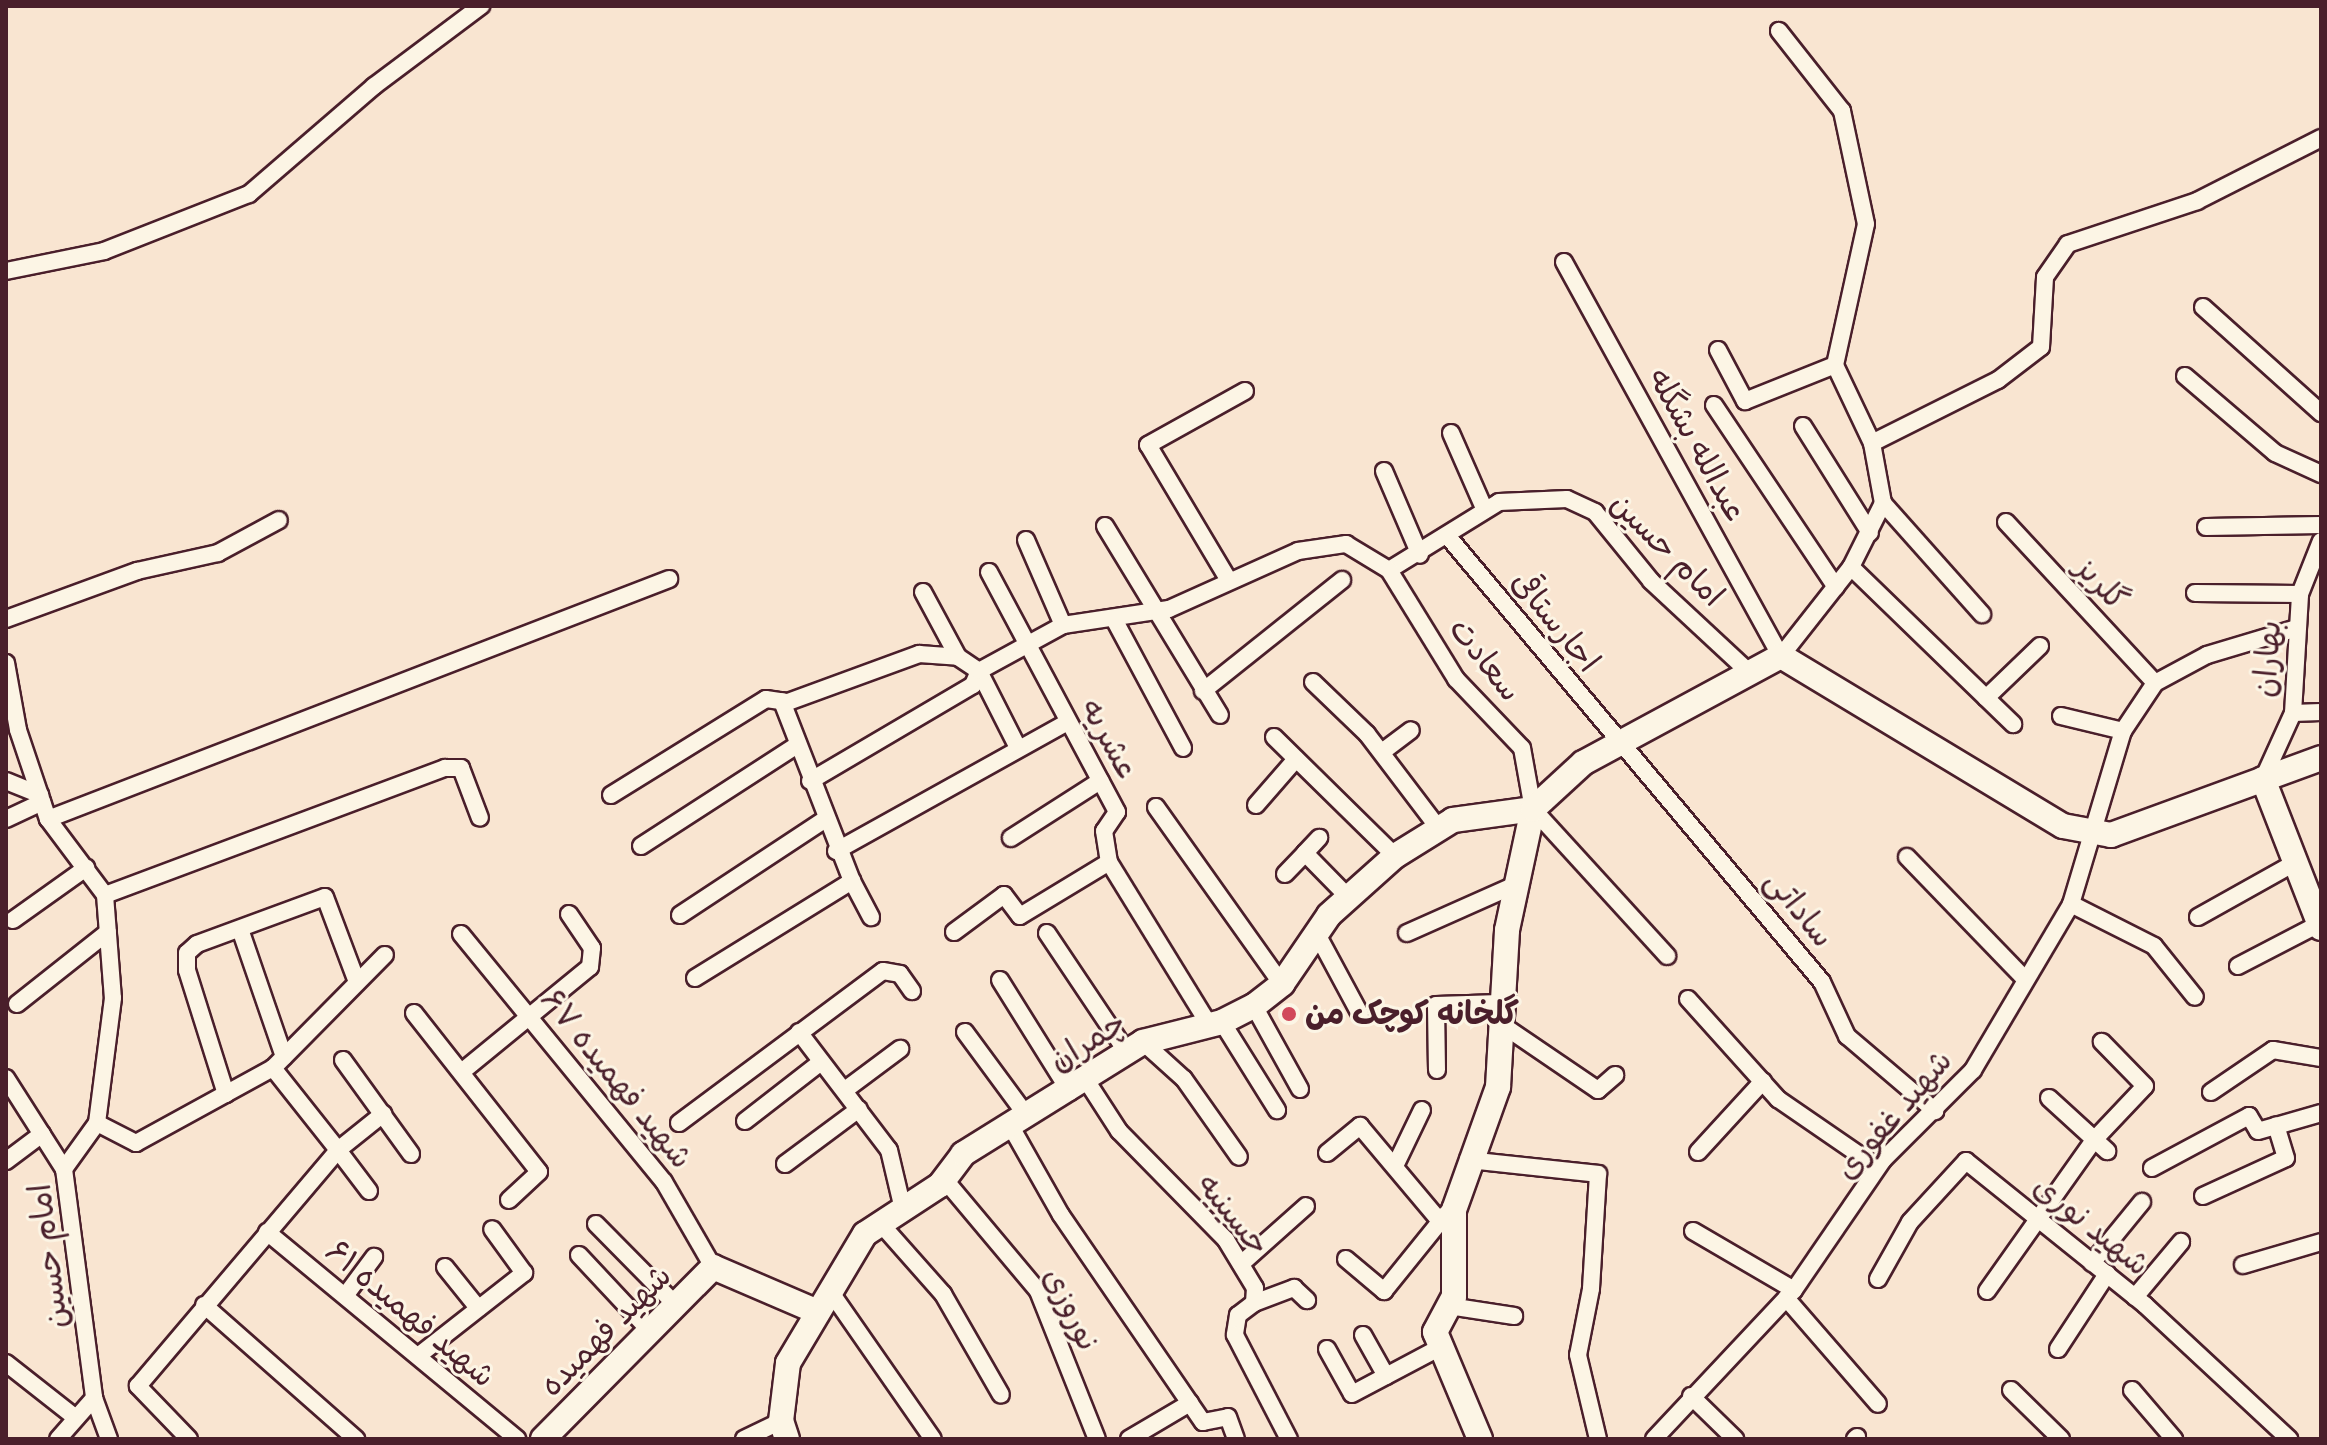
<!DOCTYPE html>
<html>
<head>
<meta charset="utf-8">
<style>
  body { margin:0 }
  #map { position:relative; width:2327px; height:1445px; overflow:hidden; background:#f9e5d1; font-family:Caveat,"Playpen Sans Arabic",sans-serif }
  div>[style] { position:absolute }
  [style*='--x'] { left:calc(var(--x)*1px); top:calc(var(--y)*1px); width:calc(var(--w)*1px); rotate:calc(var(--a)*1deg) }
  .roads { filter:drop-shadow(2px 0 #4a1f2b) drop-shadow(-2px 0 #4a1f2b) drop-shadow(0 2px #4a1f2b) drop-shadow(0 -2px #4a1f2b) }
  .street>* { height:16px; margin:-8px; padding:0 8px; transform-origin:8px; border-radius:8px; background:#fcf5e5 }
  .secondary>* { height:24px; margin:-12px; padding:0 12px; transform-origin:12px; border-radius:12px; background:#fcf5e5 }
  .dots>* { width:22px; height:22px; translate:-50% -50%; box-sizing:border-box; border:4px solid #fcf5e5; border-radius:50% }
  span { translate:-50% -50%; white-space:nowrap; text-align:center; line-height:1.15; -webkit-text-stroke:6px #fcf5e5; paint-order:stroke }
  .street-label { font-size:32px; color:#4a1f2b }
  .poi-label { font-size:32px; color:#4a1f2b; font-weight:700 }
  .left { translate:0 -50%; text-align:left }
  .frame { position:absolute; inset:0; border:8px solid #4a1f2b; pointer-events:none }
</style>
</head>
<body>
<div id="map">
  <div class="roads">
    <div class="street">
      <i style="--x:1564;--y:262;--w:450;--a:61.2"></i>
      <i style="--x:1781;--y:656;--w:113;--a:-51.8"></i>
      <i style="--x:1851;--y:567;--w:72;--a:-63.4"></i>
      <i style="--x:1883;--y:503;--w:61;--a:-100.4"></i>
      <i style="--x:1872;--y:443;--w:86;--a:-115.4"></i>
      <i style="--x:1835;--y:365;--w:144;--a:-77.6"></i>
      <i style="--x:1866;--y:224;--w:116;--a:-102"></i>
      <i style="--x:1842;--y:111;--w:102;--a:-128.2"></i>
      <i style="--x:6;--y:271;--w:100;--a:-11.5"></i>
      <i style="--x:104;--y:251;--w:156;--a:-21.5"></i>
      <i style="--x:249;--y:194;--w:165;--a:-40.8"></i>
      <i style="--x:374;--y:86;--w:134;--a:-36.8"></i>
      <i style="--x:2203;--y:307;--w:159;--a:41.9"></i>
      <i style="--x:1718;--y:350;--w:58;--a:62.1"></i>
      <i style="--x:1745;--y:401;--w:97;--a:-21.8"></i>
      <i style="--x:2185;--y:376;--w:118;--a:40.5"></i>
      <i style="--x:2275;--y:453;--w:51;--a:24.5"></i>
      <i style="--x:1714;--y:405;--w:219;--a:56.2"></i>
      <i style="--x:1803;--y:426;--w:126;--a:57.9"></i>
      <i style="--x:1451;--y:433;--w:82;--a:66.3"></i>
      <i style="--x:1872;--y:443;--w:141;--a:-26.6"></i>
      <i style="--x:1998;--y:380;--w:54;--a:-37.5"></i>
      <i style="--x:2041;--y:347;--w:70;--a:-86.7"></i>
      <i style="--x:2045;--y:277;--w:40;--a:-55.1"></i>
      <i style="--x:2068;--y:244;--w:136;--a:-18.4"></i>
      <i style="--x:2197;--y:201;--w:139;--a:-26.9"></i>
      <i style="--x:1384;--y:471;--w:91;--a:66.8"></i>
      <i style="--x:1883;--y:503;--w:149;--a:48.3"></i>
      <i style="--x:2006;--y:522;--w:219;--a:47.2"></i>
      <i style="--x:1105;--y:526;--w:221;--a:58.7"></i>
      <i style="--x:2206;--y:527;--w:115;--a:-1"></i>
      <i style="--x:1450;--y:539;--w:578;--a:49.98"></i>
      <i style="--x:1822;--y:982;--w:60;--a:65.2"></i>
      <i style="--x:1847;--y:1036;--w:116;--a:40.4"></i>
      <i style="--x:1026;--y:540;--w:93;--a:66.5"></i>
      <i style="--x:1851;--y:567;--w:226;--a:44.1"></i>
      <i style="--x:1389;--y:570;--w:129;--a:-31.7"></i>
      <i style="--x:1499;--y:502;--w:68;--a:-2.5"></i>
      <i style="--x:1567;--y:499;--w:31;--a:25"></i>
      <i style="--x:1595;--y:512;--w:89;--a:50.9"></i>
      <i style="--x:1651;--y:581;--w:132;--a:42.9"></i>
      <i style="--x:989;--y:572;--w:272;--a:61.9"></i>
      <i style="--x:1117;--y:812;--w:23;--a:124"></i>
      <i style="--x:1104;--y:831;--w:31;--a:81"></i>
      <i style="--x:1109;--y:862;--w:187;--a:58.4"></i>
      <i style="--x:1228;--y:579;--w:156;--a:-120.8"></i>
      <i style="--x:1148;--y:445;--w:111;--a:-29.1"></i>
      <i style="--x:923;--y:592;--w:74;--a:61.7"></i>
      <i style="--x:2195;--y:593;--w:105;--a:0.5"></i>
      <i style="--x:6;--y:619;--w:140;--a:-20.1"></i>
      <i style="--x:137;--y:571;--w:83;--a:-12.5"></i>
      <i style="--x:218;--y:553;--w:69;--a:-28.4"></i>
      <i style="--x:1115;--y:621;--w:144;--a:61.8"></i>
      <i style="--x:6;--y:663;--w:68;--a:79.8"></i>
      <i style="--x:18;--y:730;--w:94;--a:71.4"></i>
      <i style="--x:48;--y:819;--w:95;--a:53.1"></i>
      <i style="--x:105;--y:895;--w:103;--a:85.6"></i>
      <i style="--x:113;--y:998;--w:126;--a:97.3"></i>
      <i style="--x:97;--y:1123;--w:57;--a:125.7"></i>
      <i style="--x:64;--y:1169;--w:231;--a:82.5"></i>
      <i style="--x:94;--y:1398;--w:44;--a:69.9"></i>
      <i style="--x:979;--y:671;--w:86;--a:63.1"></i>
      <i style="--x:1313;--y:682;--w:75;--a:43.9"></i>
      <i style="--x:1367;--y:734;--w:119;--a:52.8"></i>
      <i style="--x:1203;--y:691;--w:178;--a:-38.6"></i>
      <i style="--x:1986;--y:698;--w:75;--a:-43.9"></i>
      <i style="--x:2293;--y:713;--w:28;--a:-2"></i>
      <i style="--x:2061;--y:716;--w:64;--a:13.6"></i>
      <i style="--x:1274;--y:737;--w:170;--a:44.5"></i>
      <i style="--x:1382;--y:752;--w:36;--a:-37"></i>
      <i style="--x:2263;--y:779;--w:72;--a:-65.6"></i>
      <i style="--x:2293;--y:713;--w:119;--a:-86.6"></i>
      <i style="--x:2300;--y:594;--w:57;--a:-68.4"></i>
      <i style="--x:6;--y:781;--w:37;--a:22"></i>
      <i style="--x:810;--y:781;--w:189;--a:-30.5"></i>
      <i style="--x:973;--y:685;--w:15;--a:-67"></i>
      <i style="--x:611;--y:795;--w:182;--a:-31.8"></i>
      <i style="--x:766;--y:699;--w:22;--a:8"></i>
      <i style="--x:788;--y:702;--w:140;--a:-20.1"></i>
      <i style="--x:919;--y:654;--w:39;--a:4"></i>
      <i style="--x:958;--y:657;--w:25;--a:34"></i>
      <i style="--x:979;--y:671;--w:96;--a:-28.7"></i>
      <i style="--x:1063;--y:625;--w:107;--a:-8.6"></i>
      <i style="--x:1169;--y:609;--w:141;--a:-24.2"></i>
      <i style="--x:1298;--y:551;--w:49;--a:-8.3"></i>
      <i style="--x:1346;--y:544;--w:50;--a:31.2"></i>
      <i style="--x:1389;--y:570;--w:128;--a:58.4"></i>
      <i style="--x:1456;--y:679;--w:95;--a:46.3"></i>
      <i style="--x:1522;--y:748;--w:62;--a:79.8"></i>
      <i style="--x:1533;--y:809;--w:199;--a:47.6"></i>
      <i style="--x:1256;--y:805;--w:61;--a:-49"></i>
      <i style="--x:1156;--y:807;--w:217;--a:54.6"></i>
      <i style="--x:6;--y:819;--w:40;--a:-25"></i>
      <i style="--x:48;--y:819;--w:666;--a:-21.13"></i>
      <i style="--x:1011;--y:838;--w:106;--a:-32.6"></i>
      <i style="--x:641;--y:846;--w:186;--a:-32.9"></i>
      <i style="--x:836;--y:851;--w:265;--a:-29.1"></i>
      <i style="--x:1305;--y:853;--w:21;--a:-47"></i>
      <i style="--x:1907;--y:857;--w:170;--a:46"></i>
      <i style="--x:1285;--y:874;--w:29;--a:-46"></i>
      <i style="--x:1305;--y:853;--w:63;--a:45.6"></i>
      <i style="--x:852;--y:881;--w:41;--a:62.2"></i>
      <i style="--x:105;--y:895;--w:363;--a:-20.5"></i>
      <i style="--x:445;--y:768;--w:16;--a:0"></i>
      <i style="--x:461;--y:768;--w:53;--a:69.2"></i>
      <i style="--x:2071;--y:904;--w:93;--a:26.8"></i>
      <i style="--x:2154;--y:946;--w:65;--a:51.2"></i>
      <i style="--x:680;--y:915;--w:173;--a:-33.4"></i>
      <i style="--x:2198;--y:917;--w:107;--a:-29.2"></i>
      <i style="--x:13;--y:920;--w:90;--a:-35.5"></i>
      <i style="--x:240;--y:929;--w:135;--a:71"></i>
      <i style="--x:954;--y:932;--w:62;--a:-36.5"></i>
      <i style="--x:1004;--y:895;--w:26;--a:53"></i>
      <i style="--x:1020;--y:916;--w:104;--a:-31.2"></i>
      <i style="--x:1047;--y:933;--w:146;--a:56.2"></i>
      <i style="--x:1407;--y:933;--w:120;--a:-24"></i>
      <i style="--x:461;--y:934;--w:320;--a:50.7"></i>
      <i style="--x:664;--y:1182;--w:98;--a:60"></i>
      <i style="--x:1317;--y:934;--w:91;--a:61.7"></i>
      <i style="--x:2238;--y:966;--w:93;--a:-27.4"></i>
      <i style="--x:695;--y:978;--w:185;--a:-31.7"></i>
      <i style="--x:852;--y:881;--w:193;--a:-111.3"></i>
      <i style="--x:1000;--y:980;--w:132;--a:58"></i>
      <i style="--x:1688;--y:999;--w:135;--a:48"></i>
      <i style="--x:1778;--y:1099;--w:120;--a:34.5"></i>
      <i style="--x:17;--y:1004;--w:116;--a:-38.4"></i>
      <i style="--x:1254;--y:1006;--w:95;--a:61"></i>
      <i style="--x:414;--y:1013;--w:202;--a:51.8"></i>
      <i style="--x:539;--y:1172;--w:41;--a:137"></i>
      <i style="--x:1222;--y:1022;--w:104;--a:58"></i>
      <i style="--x:1498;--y:1022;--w:121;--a:34.2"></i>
      <i style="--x:1598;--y:1090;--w:23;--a:-41"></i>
      <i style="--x:799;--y:1032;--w:148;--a:52.7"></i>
      <i style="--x:889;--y:1150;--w:61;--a:76.7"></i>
      <i style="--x:965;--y:1032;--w:104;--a:53.6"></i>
      <i style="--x:1143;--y:1042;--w:55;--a:42.1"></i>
      <i style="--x:1184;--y:1079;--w:95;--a:54.8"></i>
      <i style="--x:343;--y:1060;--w:116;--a:54.1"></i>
      <i style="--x:464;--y:1070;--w:163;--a:-39.3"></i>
      <i style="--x:590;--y:967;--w:19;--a:-84"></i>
      <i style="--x:592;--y:948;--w:41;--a:-124.1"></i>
      <i style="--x:1437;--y:1070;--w:65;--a:-90.9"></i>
      <i style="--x:1436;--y:1005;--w:64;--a:-1.8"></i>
      <i style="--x:6;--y:1078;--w:108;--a:57.5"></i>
      <i style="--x:1088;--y:1083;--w:57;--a:57.1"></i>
      <i style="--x:1119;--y:1131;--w:153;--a:45.5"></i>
      <i style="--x:1226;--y:1240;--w:56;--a:58.9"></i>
      <i style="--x:1255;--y:1288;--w:15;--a:94"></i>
      <i style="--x:1254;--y:1303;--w:20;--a:143"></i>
      <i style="--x:1238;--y:1315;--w:20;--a:99"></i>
      <i style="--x:1235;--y:1335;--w:117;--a:62.6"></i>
      <i style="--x:845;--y:1090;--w:69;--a:-36.7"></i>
      <i style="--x:2211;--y:1092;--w:75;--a:-34.1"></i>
      <i style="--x:2273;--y:1050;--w:49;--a:9.5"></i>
      <i style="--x:226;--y:1094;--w:130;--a:-107.5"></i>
      <i style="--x:187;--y:970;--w:17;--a:-90"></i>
      <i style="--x:187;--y:953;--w:13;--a:-42"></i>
      <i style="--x:197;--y:944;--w:136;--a:-20.2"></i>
      <i style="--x:325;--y:897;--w:91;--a:69.4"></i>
      <i style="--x:2049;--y:1098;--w:79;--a:42.4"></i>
      <i style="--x:745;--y:1121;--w:96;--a:-37.8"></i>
      <i style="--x:97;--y:1123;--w:44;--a:27.1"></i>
      <i style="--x:136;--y:1143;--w:156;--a:-28.7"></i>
      <i style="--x:273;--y:1068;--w:159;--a:-45.3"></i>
      <i style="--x:679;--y:1123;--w:254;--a:-36.7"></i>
      <i style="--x:883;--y:971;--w:17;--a:10"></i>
      <i style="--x:900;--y:974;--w:21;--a:55"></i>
      <i style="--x:1010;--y:1125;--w:103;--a:60.5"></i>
      <i style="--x:1061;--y:1215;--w:251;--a:55.6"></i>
      <i style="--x:1203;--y:1422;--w:25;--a:-11"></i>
      <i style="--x:1228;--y:1417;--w:23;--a:70"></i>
      <i style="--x:1698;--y:1152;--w:96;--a:-47.5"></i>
      <i style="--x:1327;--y:1153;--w:43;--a:-39.3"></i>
      <i style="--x:1360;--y:1126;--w:123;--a:50"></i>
      <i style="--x:1468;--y:1160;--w:131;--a:6.1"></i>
      <i style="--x:1598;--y:1174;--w:115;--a:93.5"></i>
      <i style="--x:1591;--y:1289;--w:67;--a:101.1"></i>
      <i style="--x:1578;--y:1355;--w:86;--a:76.6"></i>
      <i style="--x:6;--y:1161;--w:45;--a:-36.9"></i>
      <i style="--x:785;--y:1164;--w:92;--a:-36.6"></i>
      <i style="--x:1395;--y:1166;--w:62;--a:-64.3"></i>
      <i style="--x:2152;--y:1168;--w:110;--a:-28.2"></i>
      <i style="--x:2249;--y:1116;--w:17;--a:59"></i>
      <i style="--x:2258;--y:1131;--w:19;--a:-16"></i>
      <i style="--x:945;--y:1180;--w:145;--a:50"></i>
      <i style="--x:1038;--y:1291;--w:159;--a:68.3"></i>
      <i style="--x:369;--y:1191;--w:51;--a:-127.1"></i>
      <i style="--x:338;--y:1150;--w:58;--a:-38.7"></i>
      <i style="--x:2203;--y:1196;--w:91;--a:-24.6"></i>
      <i style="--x:2286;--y:1158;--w:34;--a:-107"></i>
      <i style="--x:2276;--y:1126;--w:47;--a:-16.1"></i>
      <i style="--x:596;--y:1224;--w:114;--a:45.4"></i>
      <i style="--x:881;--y:1224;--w:94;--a:48.5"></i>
      <i style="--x:943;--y:1294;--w:116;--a:60.1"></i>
      <i style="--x:1693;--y:1231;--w:117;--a:30.3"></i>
      <i style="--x:267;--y:1232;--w:325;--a:39.6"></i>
      <i style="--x:579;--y:1255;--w:104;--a:46.9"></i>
      <i style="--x:1346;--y:1259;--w:50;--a:40.1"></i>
      <i style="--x:1384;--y:1291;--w:100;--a:-51.1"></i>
      <i style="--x:2092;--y:1263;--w:79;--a:-50.7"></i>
      <i style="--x:1241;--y:1264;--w:87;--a:-41.7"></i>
      <i style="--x:2243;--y:1265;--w:81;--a:-16.4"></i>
      <i style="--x:445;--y:1267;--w:53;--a:51.2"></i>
      <i style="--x:1878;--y:1279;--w:65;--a:-60.7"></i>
      <i style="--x:1910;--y:1222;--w:83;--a:-47.4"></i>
      <i style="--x:1966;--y:1161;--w:230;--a:38.8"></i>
      <i style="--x:2145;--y:1305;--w:197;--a:42.9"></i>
      <i style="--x:830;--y:1291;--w:180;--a:55.2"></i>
      <i style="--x:1987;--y:1291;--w:185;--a:-54.7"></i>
      <i style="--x:2094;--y:1140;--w:74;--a:-46.6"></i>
      <i style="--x:2145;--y:1086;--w:62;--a:-134.3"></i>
      <i style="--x:345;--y:1296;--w:49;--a:-53.4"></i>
      <i style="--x:2135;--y:1297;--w:72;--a:-50.1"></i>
      <i style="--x:1786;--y:1298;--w:140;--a:49"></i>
      <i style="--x:1254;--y:1303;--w:43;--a:-20.6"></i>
      <i style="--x:1294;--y:1288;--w:18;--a:43"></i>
      <i style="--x:204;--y:1305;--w:203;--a:41.4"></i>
      <i style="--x:1449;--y:1306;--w:66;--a:8.7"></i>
      <i style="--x:1363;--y:1335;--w:47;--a:60.7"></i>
      <i style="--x:1327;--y:1349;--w:51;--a:60.9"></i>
      <i style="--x:1352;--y:1394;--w:98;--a:-27.9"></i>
      <i style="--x:2058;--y:1349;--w:90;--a:-56.8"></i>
      <i style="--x:418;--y:1356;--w:135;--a:-38.1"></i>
      <i style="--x:524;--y:1273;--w:54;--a:-126"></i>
      <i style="--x:6;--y:1363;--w:89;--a:38.2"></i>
      <i style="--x:2011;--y:1390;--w:70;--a:44.4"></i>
      <i style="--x:2132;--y:1390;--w:65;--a:49.4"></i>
      <i style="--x:1691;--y:1396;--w:62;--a:44.3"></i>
      <i style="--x:58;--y:1439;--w:55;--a:-48.7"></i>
      <i style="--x:189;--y:1439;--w:74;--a:-133.9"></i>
      <i style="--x:138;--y:1386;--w:309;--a:-49.7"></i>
      <i style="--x:338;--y:1150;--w:105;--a:-128.4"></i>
      <i style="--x:744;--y:1439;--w:41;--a:-25.9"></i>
      <i style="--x:1129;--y:1439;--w:71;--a:-30.5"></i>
      <i style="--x:1654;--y:1439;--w:204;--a:-46.8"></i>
      <i style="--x:1794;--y:1290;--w:158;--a:-55.6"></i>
      <i style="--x:1883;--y:1160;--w:127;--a:-45"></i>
      <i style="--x:1973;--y:1070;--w:193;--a:-59.4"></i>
      <i style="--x:2071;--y:904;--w:181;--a:-73.3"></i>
      <i style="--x:2123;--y:731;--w:58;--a:-56.3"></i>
      <i style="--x:2155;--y:683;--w:59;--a:-28.3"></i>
      <i style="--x:2207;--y:655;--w:94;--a:-16.7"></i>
      <i style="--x:1855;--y:1439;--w:3;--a:-45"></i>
    </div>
    <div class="secondary">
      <i style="--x:2263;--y:779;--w:160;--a:68.7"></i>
      <i style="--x:543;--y:1439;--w:242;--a:-45.3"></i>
      <i style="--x:713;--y:1267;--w:114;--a:23.2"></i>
      <i style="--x:787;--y:1439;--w:19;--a:-108"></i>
      <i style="--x:781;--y:1421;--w:58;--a:-83.1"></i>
      <i style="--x:788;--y:1363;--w:150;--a:-59.2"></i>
      <i style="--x:865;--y:1234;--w:90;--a:-33.2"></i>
      <i style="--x:940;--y:1185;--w:39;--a:-53"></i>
      <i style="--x:963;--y:1154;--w:212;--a:-31.9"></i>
      <i style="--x:1143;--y:1042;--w:81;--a:-14.2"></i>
      <i style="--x:1222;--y:1022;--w:36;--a:-27"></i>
      <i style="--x:1254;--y:1006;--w:36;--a:-38"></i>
      <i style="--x:1282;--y:984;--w:83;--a:-55.7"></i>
      <i style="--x:1329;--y:915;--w:89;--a:-41.8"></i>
      <i style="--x:1395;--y:856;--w:68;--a:-31.8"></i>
      <i style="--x:1453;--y:820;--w:81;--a:-7.8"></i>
      <i style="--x:1480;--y:1439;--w:116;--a:-112.8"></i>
      <i style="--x:1435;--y:1332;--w:40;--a:-62"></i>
      <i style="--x:1454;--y:1297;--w:87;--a:-90"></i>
      <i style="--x:1454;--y:1210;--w:131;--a:-70.3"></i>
      <i style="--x:1498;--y:1087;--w:157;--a:-86.7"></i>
      <i style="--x:1507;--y:930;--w:124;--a:-77.9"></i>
      <i style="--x:1533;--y:809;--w:68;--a:-42.6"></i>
      <i style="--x:1583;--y:763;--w:225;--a:-28.4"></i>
      <i style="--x:1781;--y:656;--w:329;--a:31.1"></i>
      <i style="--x:2063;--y:826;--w:49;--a:10.6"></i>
      <i style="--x:2111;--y:835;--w:224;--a:-20.1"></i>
    </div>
  </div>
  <div class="dots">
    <i style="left:1289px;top:1014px;background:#d1495b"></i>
  </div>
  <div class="street-label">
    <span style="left:1697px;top:445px;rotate:61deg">عبدالله بشگله</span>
    <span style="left:1667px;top:550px;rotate:45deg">امام حسین</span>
    <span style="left:2101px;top:584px;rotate:47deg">گلریز</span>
    <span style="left:1555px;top:622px;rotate:51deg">اجارستاقی</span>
    <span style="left:2268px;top:659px;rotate:-86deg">بهاران</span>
    <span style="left:1485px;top:660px;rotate:52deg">سعادت</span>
    <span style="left:1109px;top:739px;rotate:61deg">عشریه</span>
    <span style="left:1799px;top:909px;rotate:51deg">ساداتی</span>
    <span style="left:1088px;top:1042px;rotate:-32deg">چمران</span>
    <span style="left:616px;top:1079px;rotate:51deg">شهید فهمیده ۶۷</span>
    <span style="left:1894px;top:1115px;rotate:-49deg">شهید غفوری</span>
    <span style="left:1233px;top:1215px;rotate:51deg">حسینیه</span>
    <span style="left:2091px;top:1226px;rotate:39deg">شهید نوری</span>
    <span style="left:49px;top:1256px;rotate:-97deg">امام حسین</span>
    <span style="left:1071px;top:1310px;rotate:64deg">نوروزی</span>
    <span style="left:410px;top:1314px;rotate:40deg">شهید فهمیده ۶۱</span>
    <span style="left:606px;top:1331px;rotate:-45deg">شهید فهمیده</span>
  </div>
  <div class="poi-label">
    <span class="left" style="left:1305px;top:1014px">گلخانه کوچک من</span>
  </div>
  <div class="frame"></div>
</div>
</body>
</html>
